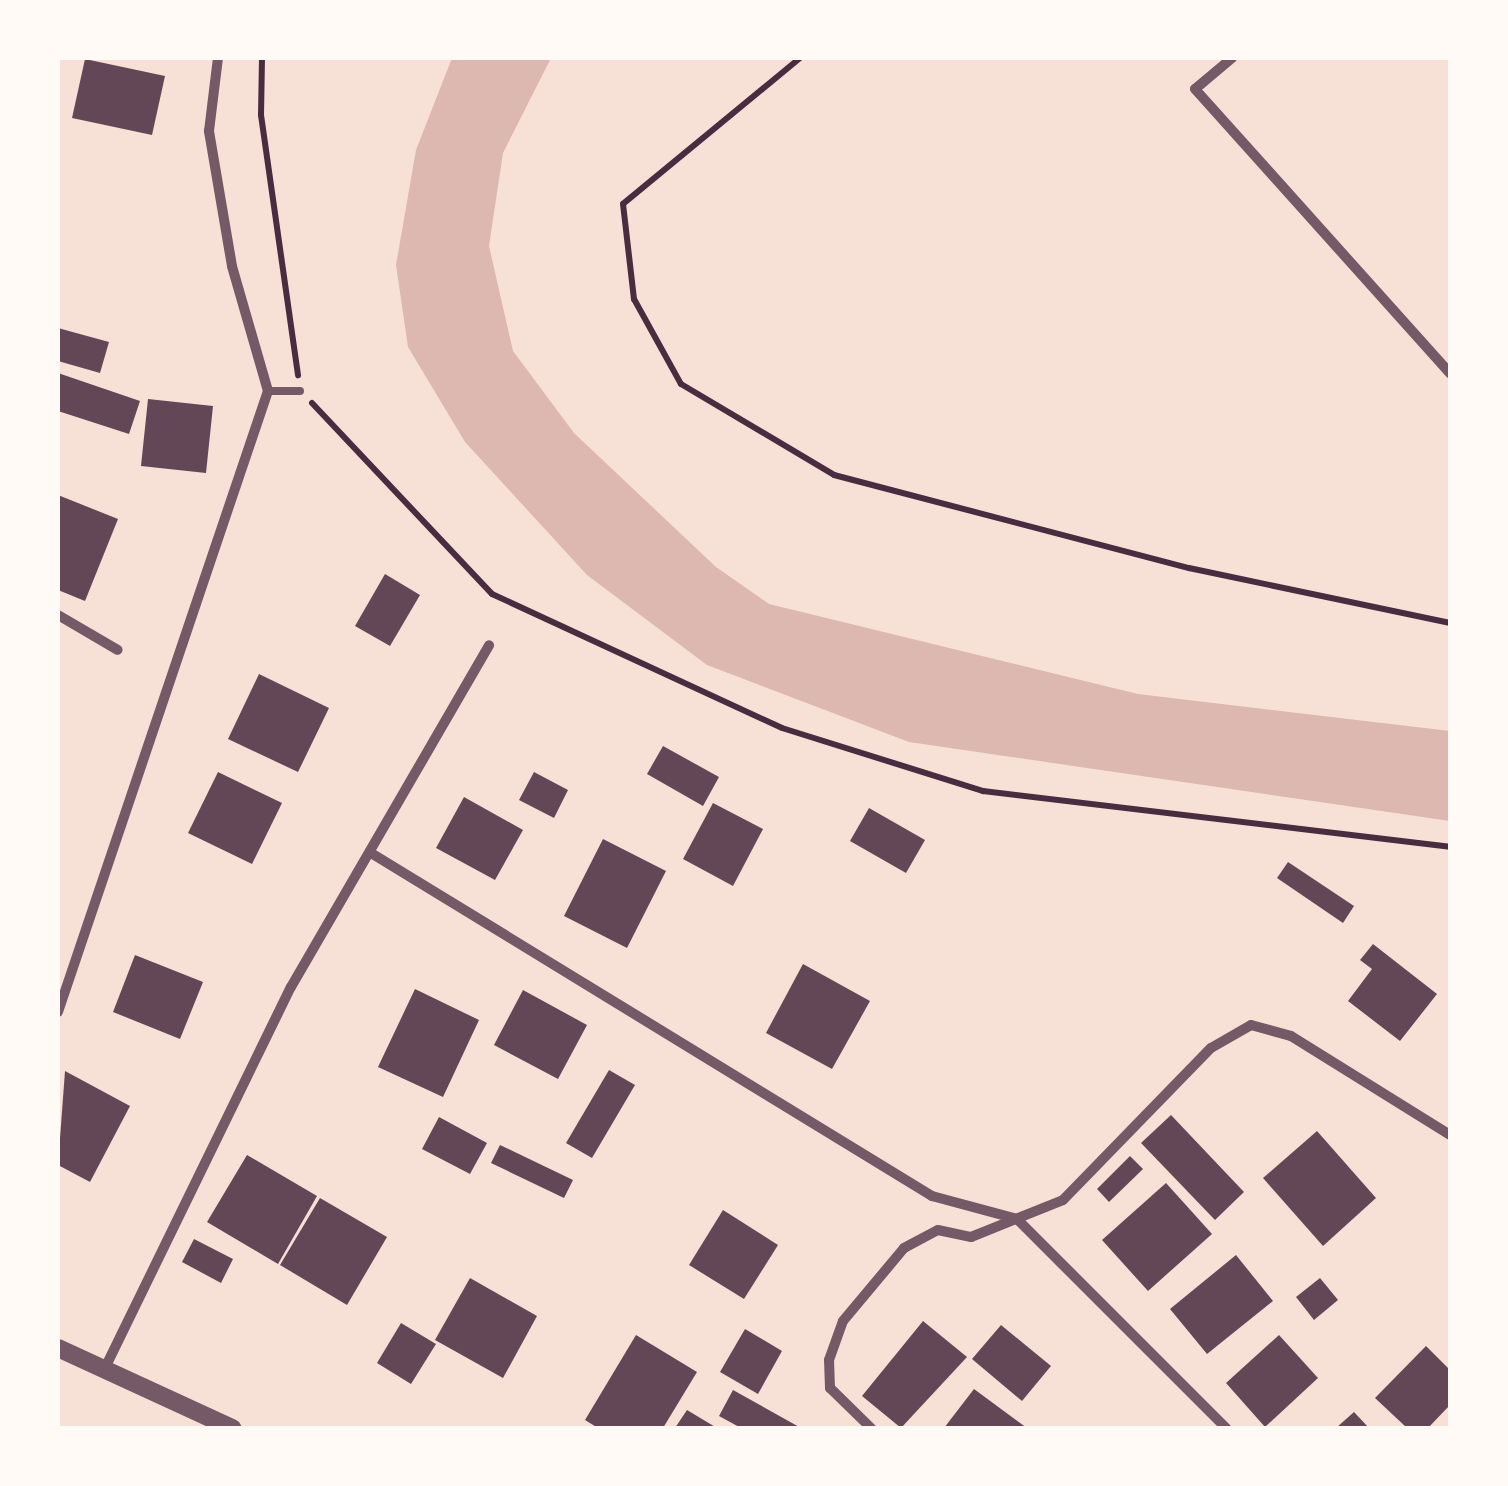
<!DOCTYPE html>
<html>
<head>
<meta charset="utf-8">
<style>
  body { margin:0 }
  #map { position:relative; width:1508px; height:1486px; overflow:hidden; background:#f7e1d7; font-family:"Alegreya Sans",sans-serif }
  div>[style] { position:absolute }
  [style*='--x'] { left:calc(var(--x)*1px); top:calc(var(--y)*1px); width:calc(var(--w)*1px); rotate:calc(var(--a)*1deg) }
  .water>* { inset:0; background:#dcb8b0 }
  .building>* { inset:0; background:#644757 }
  .path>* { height:6px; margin:-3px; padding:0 3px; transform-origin:3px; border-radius:3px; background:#4a2c40 }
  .service>* { height:8px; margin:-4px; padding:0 4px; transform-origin:4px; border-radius:4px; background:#755966 }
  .minor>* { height:10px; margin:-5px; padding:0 5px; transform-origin:5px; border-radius:5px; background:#755966 }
  .tertiary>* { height:18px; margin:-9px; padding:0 9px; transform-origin:9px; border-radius:9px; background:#755966 }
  span { translate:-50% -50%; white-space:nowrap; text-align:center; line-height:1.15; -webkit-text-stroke:8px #fffaf5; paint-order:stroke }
  .frame { position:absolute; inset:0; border:60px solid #fffaf5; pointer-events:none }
</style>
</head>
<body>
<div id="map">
  <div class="water">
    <i style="clip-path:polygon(452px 58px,551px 58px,503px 153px,489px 246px,513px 351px,574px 433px,716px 567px,769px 604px,1138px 694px,1450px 731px,1450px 821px,909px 742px,707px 665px,587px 575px,465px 442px,408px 347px,396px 265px,416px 150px)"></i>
  </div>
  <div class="building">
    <i style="clip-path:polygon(85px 59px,165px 76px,152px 135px,72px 118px)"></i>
    <i style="clip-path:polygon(58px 328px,109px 342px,100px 373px,58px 361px)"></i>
    <i style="clip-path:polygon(58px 373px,140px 401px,129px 434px,58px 411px)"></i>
    <i style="clip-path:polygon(148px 399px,213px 406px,206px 473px,141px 466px)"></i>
    <i style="clip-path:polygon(58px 495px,118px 519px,85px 601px,58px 590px)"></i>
    <i style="clip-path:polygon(385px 574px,420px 595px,390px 646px,355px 626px)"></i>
    <i style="clip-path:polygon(259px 674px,329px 708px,298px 772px,228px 739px)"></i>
    <i style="clip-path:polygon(663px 746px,719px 777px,703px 806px,647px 774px)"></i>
    <i style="clip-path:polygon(218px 772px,282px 803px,252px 864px,188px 833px)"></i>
    <i style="clip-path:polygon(534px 772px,568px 790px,554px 818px,519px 800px)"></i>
    <i style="clip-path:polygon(464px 797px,523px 830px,495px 880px,436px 848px)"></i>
    <i style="clip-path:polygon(713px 803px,763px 829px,733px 886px,683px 859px)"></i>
    <i style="clip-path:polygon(869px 808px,925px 840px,906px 873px,850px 841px)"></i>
    <i style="clip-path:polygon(603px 839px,666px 871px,627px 948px,564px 916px)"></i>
    <i style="clip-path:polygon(1288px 862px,1354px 906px,1343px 923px,1277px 878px)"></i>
    <i style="clip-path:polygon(1373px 944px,1437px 994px,1400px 1041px,1348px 1001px,1372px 969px,1360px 960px)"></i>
    <i style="clip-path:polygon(135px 955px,203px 982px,180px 1039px,113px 1012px)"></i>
    <i style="clip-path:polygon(803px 964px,870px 1001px,832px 1069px,766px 1033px)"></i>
    <i style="clip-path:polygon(415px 989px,479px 1020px,443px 1097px,378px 1067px)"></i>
    <i style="clip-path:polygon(523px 990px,587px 1025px,558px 1079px,494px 1045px)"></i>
    <i style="clip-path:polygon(609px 1070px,635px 1085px,592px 1158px,566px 1143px)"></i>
    <i style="clip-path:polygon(65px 1071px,130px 1106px,90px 1182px,58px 1165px)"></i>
    <i style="clip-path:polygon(1171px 1115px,1244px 1192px,1215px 1220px,1141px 1143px)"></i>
    <i style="clip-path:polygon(439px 1117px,487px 1143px,470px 1174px,422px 1149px)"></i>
    <i style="clip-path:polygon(1317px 1131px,1376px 1198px,1323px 1246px,1263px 1178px)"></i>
    <i style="clip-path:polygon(500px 1145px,573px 1180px,564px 1198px,491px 1163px)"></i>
    <i style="clip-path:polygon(247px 1155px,317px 1196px,278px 1264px,207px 1222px)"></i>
    <i style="clip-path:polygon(1130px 1156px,1143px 1169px,1109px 1202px,1097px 1189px)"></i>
    <i style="clip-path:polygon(1166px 1183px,1212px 1234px,1148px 1291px,1102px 1240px)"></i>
    <i style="clip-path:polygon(320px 1198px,387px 1237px,347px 1305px,280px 1265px)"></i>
    <i style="clip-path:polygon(723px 1210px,778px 1245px,744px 1299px,689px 1265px)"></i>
    <i style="clip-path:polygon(194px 1239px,233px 1259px,221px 1283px,182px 1262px)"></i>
    <i style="clip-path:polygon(1236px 1255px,1273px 1301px,1207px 1354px,1170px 1309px)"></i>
    <i style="clip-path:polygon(470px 1278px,537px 1316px,503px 1378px,435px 1340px)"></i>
    <i style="clip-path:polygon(1320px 1278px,1338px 1300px,1314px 1320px,1296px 1297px)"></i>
    <i style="clip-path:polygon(923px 1321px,967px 1357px,901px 1428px,862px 1396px)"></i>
    <i style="clip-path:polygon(401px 1323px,436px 1344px,411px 1384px,377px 1363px)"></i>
    <i style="clip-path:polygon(1001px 1325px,1051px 1366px,1022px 1401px,972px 1359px)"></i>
    <i style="clip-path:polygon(745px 1329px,782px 1351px,758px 1394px,720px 1372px)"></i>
    <i style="clip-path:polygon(636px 1335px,697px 1372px,663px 1428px,598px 1428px,585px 1420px)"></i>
    <i style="clip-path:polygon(1279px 1335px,1318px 1378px,1265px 1427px,1226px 1383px)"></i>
    <i style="clip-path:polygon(1426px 1346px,1450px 1370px,1450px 1405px,1428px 1428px,1407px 1428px,1375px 1398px)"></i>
    <i style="clip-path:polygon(974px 1389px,1027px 1428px,944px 1428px)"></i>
    <i style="clip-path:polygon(733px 1390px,801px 1428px,741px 1428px,719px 1416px)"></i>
    <i style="clip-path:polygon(687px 1410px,717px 1428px,675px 1428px)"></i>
    <i style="clip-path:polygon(1354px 1412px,1369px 1428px,1336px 1428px)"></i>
  </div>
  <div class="path">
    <i style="--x:262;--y:58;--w:57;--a:91"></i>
    <i style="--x:261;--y:115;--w:263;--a:81.9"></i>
    <i style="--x:800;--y:58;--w:229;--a:140.5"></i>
    <i style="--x:623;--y:204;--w:96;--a:83.4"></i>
    <i style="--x:634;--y:299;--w:97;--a:61.1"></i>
    <i style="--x:681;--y:384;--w:178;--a:30.7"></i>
    <i style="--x:834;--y:475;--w:367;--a:14.7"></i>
    <i style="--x:1189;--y:568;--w:267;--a:11.9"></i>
    <i style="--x:312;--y:403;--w:262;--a:46.7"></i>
    <i style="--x:492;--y:594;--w:319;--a:24.8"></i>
    <i style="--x:782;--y:728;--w:211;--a:17.4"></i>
    <i style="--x:983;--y:791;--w:470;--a:6.8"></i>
  </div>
  <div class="service">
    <i style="--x:268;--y:391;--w:32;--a:0"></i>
  </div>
  <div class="minor">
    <i style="--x:1232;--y:58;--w:48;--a:140"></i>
    <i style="--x:1195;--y:89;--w:382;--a:48.1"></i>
    <i style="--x:58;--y:615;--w:69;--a:30.3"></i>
    <i style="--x:371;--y:853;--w:658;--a:31.44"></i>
    <i style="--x:932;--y:1196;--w:88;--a:15.1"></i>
    <i style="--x:1017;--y:1219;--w:296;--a:45"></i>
    <i style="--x:58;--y:1012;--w:656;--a:-71.32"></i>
    <i style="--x:268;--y:391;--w:130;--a:-106.1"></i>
    <i style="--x:232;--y:266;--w:137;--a:-99.7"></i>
    <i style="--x:209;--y:131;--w:74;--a:-83"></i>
    <i style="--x:104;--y:1370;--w:426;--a:-64"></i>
    <i style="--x:291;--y:987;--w:395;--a:-59.9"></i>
    <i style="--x:871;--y:1428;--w:57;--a:-135.7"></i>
    <i style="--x:830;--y:1388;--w:28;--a:-92"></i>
    <i style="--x:829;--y:1360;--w:41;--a:-70.3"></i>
    <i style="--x:843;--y:1321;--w:95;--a:-50.1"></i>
    <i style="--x:904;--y:1248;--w:38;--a:-28"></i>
    <i style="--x:938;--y:1230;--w:34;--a:12"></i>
    <i style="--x:971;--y:1237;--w:99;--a:-21.9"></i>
    <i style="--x:1063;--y:1200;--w:212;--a:-45.8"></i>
    <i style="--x:1211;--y:1048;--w:46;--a:-29.9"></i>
    <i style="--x:1251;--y:1025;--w:41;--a:15.4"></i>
    <i style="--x:1291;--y:1036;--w:187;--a:31.9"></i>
  </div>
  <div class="tertiary">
    <i style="--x:58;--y:1348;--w:192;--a:24.7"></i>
  </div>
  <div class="frame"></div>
</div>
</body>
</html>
